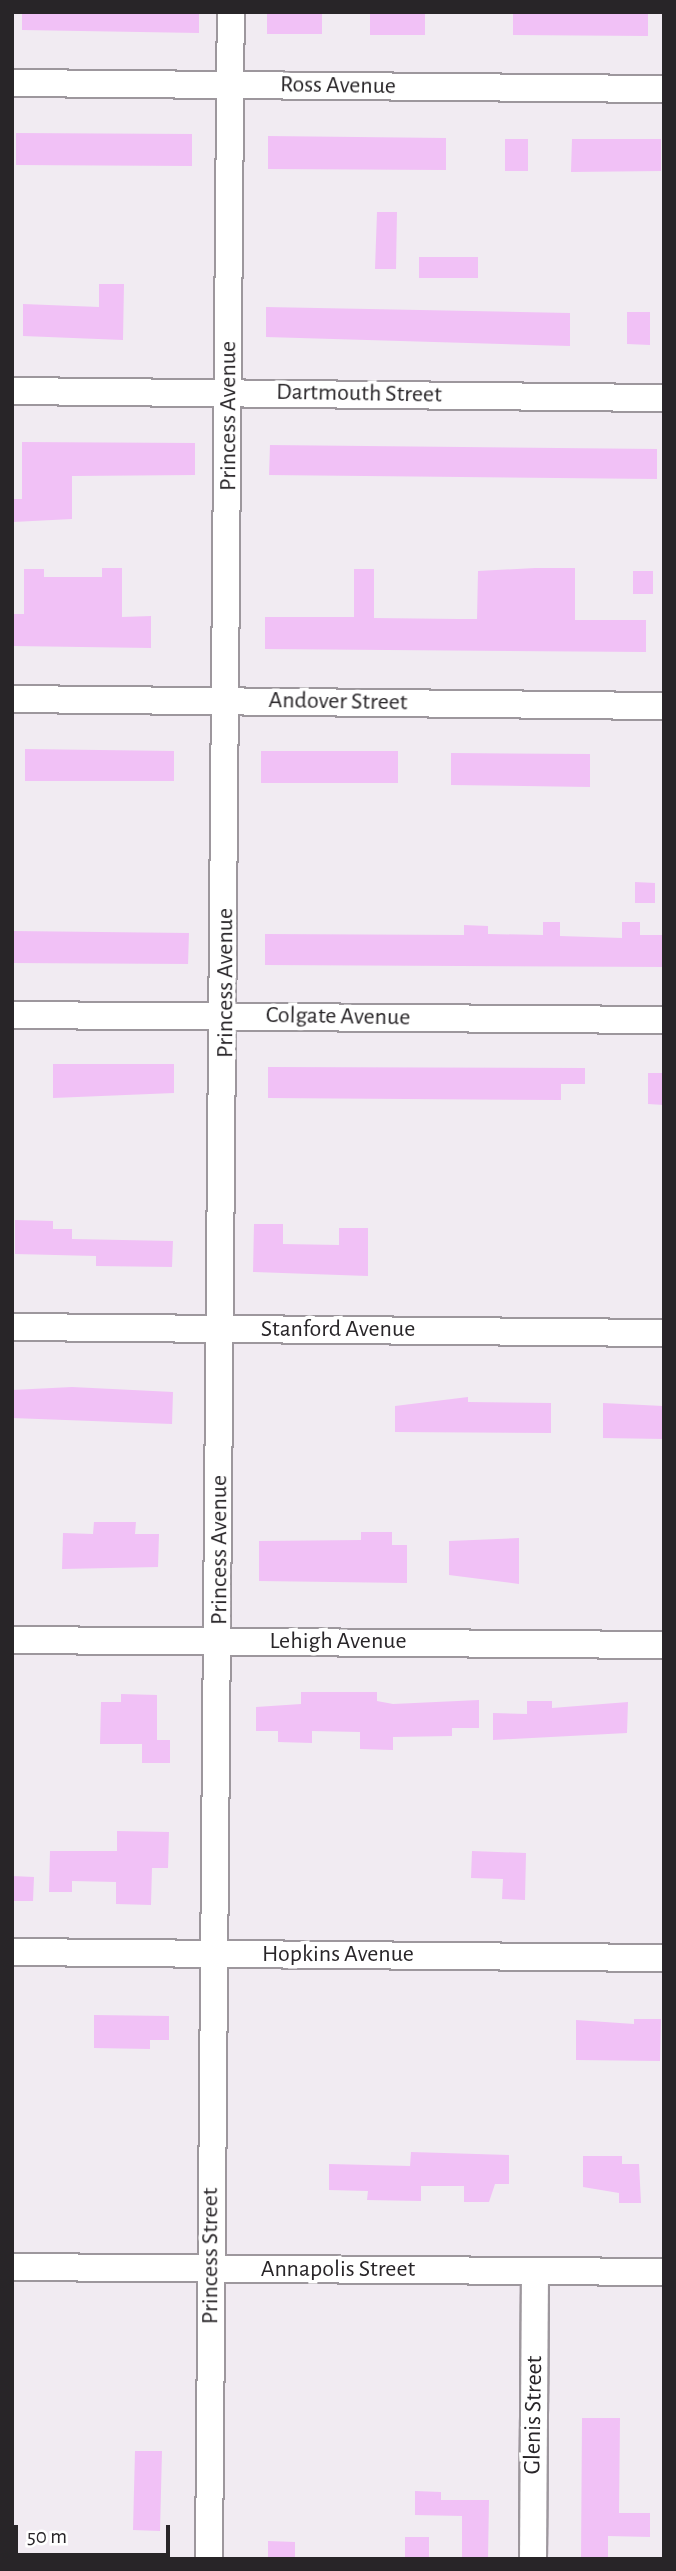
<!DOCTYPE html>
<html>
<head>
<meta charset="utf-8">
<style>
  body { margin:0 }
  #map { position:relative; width:676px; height:2571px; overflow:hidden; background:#f1ebf2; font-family:"Alegreya Sans",sans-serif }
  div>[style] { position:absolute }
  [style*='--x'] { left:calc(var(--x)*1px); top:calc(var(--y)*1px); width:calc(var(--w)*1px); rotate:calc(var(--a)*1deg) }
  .building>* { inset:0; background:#f1c1f6 }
  .roads { filter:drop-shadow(2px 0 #9d979d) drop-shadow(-2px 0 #9d979d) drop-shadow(0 2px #9d979d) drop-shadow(0 -2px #9d979d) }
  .minor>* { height:26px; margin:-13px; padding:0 13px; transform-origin:13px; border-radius:13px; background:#fff }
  span { translate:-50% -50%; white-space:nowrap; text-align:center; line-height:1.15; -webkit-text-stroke:7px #fff; paint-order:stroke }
  .street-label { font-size:24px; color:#282528 }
  .frame { position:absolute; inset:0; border:14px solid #282528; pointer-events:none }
  .scale { position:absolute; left:14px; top:2525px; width:156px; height:32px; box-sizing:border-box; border:4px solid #282528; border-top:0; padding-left:9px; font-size:21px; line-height:24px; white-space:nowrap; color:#282528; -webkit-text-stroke:5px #fff; paint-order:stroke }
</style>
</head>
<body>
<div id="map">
  <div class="building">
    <i style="clip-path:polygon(22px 12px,199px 12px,199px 33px,22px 30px)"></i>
    <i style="clip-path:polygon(267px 12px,322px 12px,322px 34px,267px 34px)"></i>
    <i style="clip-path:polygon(370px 12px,425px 12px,425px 35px,370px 35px)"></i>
    <i style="clip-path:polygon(513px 12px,648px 12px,648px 36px,513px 35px)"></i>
    <i style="clip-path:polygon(16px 133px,192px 134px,192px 166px,16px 165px)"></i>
    <i style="clip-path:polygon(268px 136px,446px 138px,446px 170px,268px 169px)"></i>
    <i style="clip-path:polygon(505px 139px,528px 139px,528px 171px,505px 171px)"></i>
    <i style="clip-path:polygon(572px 139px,661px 139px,661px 171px,571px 172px)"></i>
    <i style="clip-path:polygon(377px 212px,397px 212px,396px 269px,375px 269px)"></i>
    <i style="clip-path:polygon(419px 257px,478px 257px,478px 278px,419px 278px)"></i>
    <i style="clip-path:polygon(99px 284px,124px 284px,123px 340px,23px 336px,23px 304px,99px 307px)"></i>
    <i style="clip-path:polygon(266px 307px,570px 313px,570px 346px,266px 337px)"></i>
    <i style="clip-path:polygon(627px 312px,650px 312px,650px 345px,627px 344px)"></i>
    <i style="clip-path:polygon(22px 442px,195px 443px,195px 475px,72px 476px,72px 519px,13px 522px,13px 499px,22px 499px)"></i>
    <i style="clip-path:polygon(270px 445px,657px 449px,657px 479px,269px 475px)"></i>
    <i style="clip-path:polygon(102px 568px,122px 568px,122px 617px,151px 616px,151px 648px,13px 646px,13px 614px,24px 614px,24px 569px,44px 569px,44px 577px,102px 577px)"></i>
    <i style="clip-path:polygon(535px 568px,575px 568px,575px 620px,646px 620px,646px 652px,265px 649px,265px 617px,354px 617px,354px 569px,374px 569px,374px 618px,459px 619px,477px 619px,478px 571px)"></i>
    <i style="clip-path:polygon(633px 571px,653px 571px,653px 594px,633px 594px)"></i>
    <i style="clip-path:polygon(25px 749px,174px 751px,174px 781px,25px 781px)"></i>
    <i style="clip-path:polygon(261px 751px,398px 751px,398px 783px,261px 783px)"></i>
    <i style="clip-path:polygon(451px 753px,590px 754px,590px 787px,451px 785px)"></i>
    <i style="clip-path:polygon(635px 882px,655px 883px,655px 903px,635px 903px)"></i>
    <i style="clip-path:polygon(543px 922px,560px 922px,560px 936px,622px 938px,622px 922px,640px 922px,640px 935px,664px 935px,664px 967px,265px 965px,265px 934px,464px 935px,464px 925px,488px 926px,488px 934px,543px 935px)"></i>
    <i style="clip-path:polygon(13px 931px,189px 933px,188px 964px,13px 963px)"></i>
    <i style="clip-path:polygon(53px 1064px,174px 1064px,174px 1093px,53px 1098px)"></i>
    <i style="clip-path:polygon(268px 1067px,585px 1068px,585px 1084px,561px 1084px,561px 1100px,268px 1098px)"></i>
    <i style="clip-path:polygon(648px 1073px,664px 1073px,664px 1105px,648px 1104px)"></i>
    <i style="clip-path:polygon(15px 1220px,53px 1221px,53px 1229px,72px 1229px,72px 1239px,173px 1241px,172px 1267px,96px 1266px,96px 1256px,15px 1254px)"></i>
    <i style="clip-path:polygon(254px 1224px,283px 1224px,283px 1244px,339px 1245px,339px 1228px,368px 1228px,368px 1276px,253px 1272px)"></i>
    <i style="clip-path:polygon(72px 1387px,173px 1392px,172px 1424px,12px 1418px,12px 1390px)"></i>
    <i style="clip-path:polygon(468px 1397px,468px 1402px,551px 1403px,551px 1433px,395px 1432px,395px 1406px)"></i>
    <i style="clip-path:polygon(603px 1403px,663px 1406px,664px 1439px,603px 1438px)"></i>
    <i style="clip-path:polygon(94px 1522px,136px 1522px,135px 1534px,159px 1534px,158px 1567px,62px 1569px,63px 1533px,93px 1534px)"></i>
    <i style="clip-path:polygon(361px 1532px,392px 1532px,392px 1545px,407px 1545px,407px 1583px,259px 1581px,259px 1541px,361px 1540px)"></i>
    <i style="clip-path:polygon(519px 1538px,519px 1584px,449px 1575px,449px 1541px)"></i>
    <i style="clip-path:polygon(301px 1692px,377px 1692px,377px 1701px,393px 1704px,479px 1700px,479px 1728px,452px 1728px,452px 1736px,393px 1737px,393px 1750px,360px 1749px,360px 1732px,312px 1731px,312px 1743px,278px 1742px,278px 1731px,256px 1731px,256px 1707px,301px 1704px)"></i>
    <i style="clip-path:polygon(121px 1694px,157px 1695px,157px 1740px,170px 1740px,170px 1763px,142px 1763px,142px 1744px,100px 1744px,101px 1702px,121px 1702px)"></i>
    <i style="clip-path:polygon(527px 1701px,552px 1701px,552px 1708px,628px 1702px,627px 1733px,493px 1740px,493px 1713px,527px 1714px)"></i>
    <i style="clip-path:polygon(117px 1831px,169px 1832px,168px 1868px,152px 1868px,151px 1905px,116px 1904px,116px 1882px,72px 1881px,72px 1892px,49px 1892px,50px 1851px,117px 1851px)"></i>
    <i style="clip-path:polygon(472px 1851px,526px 1853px,525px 1900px,502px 1899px,503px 1879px,471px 1878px)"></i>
    <i style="clip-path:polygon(12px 1876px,34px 1877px,33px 1901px,12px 1901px)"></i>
    <i style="clip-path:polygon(94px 2015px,169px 2016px,169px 2040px,150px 2040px,150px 2049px,94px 2048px)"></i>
    <i style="clip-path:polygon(634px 2019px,661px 2019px,660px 2061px,576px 2060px,576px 2020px,634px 2024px)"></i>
    <i style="clip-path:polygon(411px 2152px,509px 2155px,509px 2184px,495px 2184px,489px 2202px,464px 2202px,464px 2186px,421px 2186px,421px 2201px,367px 2200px,368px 2191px,329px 2190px,329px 2164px,410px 2166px)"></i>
    <i style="clip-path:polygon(583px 2156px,622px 2156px,622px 2164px,639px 2164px,641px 2203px,619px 2203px,619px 2193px,583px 2187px)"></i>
    <i style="clip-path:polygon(582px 2418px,620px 2418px,619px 2513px,650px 2513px,650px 2537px,608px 2536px,608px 2559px,581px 2559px)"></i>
    <i style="clip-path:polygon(135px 2451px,162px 2451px,160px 2531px,133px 2530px)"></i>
    <i style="clip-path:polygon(415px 2491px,441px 2492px,441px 2500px,489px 2500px,488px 2559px,462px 2559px,462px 2516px,415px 2515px)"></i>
    <i style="clip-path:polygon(405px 2537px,429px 2537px,429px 2559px,405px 2559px)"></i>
    <i style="clip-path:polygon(268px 2541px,295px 2542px,295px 2559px,268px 2559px)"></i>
  </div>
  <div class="roads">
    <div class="minor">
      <i style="--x:12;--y:83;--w:652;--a:0.53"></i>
      <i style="--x:12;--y:391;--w:652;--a:0.62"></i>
      <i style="--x:12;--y:699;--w:652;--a:0.62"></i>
      <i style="--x:12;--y:1015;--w:652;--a:0.44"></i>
      <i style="--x:12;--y:1327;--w:652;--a:0.53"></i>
      <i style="--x:12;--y:1640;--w:652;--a:0.44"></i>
      <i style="--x:12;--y:1952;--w:652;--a:0.53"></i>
      <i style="--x:12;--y:2267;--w:652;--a:0.44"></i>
      <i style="--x:209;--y:2559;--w:2547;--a:-89.51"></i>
      <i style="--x:533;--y:2559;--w:287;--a:-89.6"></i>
    </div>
  </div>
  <div class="street-label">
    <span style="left:338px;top:86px;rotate:1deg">Ross Avenue</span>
    <span style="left:359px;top:394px;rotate:1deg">Dartmouth Street</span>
    <span style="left:229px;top:416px;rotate:-90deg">Princess Avenue</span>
    <span style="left:338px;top:702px;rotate:1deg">Andover Street</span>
    <span style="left:226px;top:983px;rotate:-90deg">Princess Avenue</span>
    <span style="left:338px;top:1017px;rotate:1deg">Colgate Avenue</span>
    <span style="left:338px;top:1330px">Stanford Avenue</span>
    <span style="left:220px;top:1550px;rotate:-90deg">Princess Avenue</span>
    <span style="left:338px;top:1642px">Lehigh Avenue</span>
    <span style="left:338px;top:1955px">Hopkins Avenue</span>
    <span style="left:211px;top:2256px;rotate:-90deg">Princess Street</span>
    <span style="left:338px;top:2270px">Annapolis Street</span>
    <span style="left:534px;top:2415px;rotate:-89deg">Glenis Street</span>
  </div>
  <div class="frame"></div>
  <div class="scale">50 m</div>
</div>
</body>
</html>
